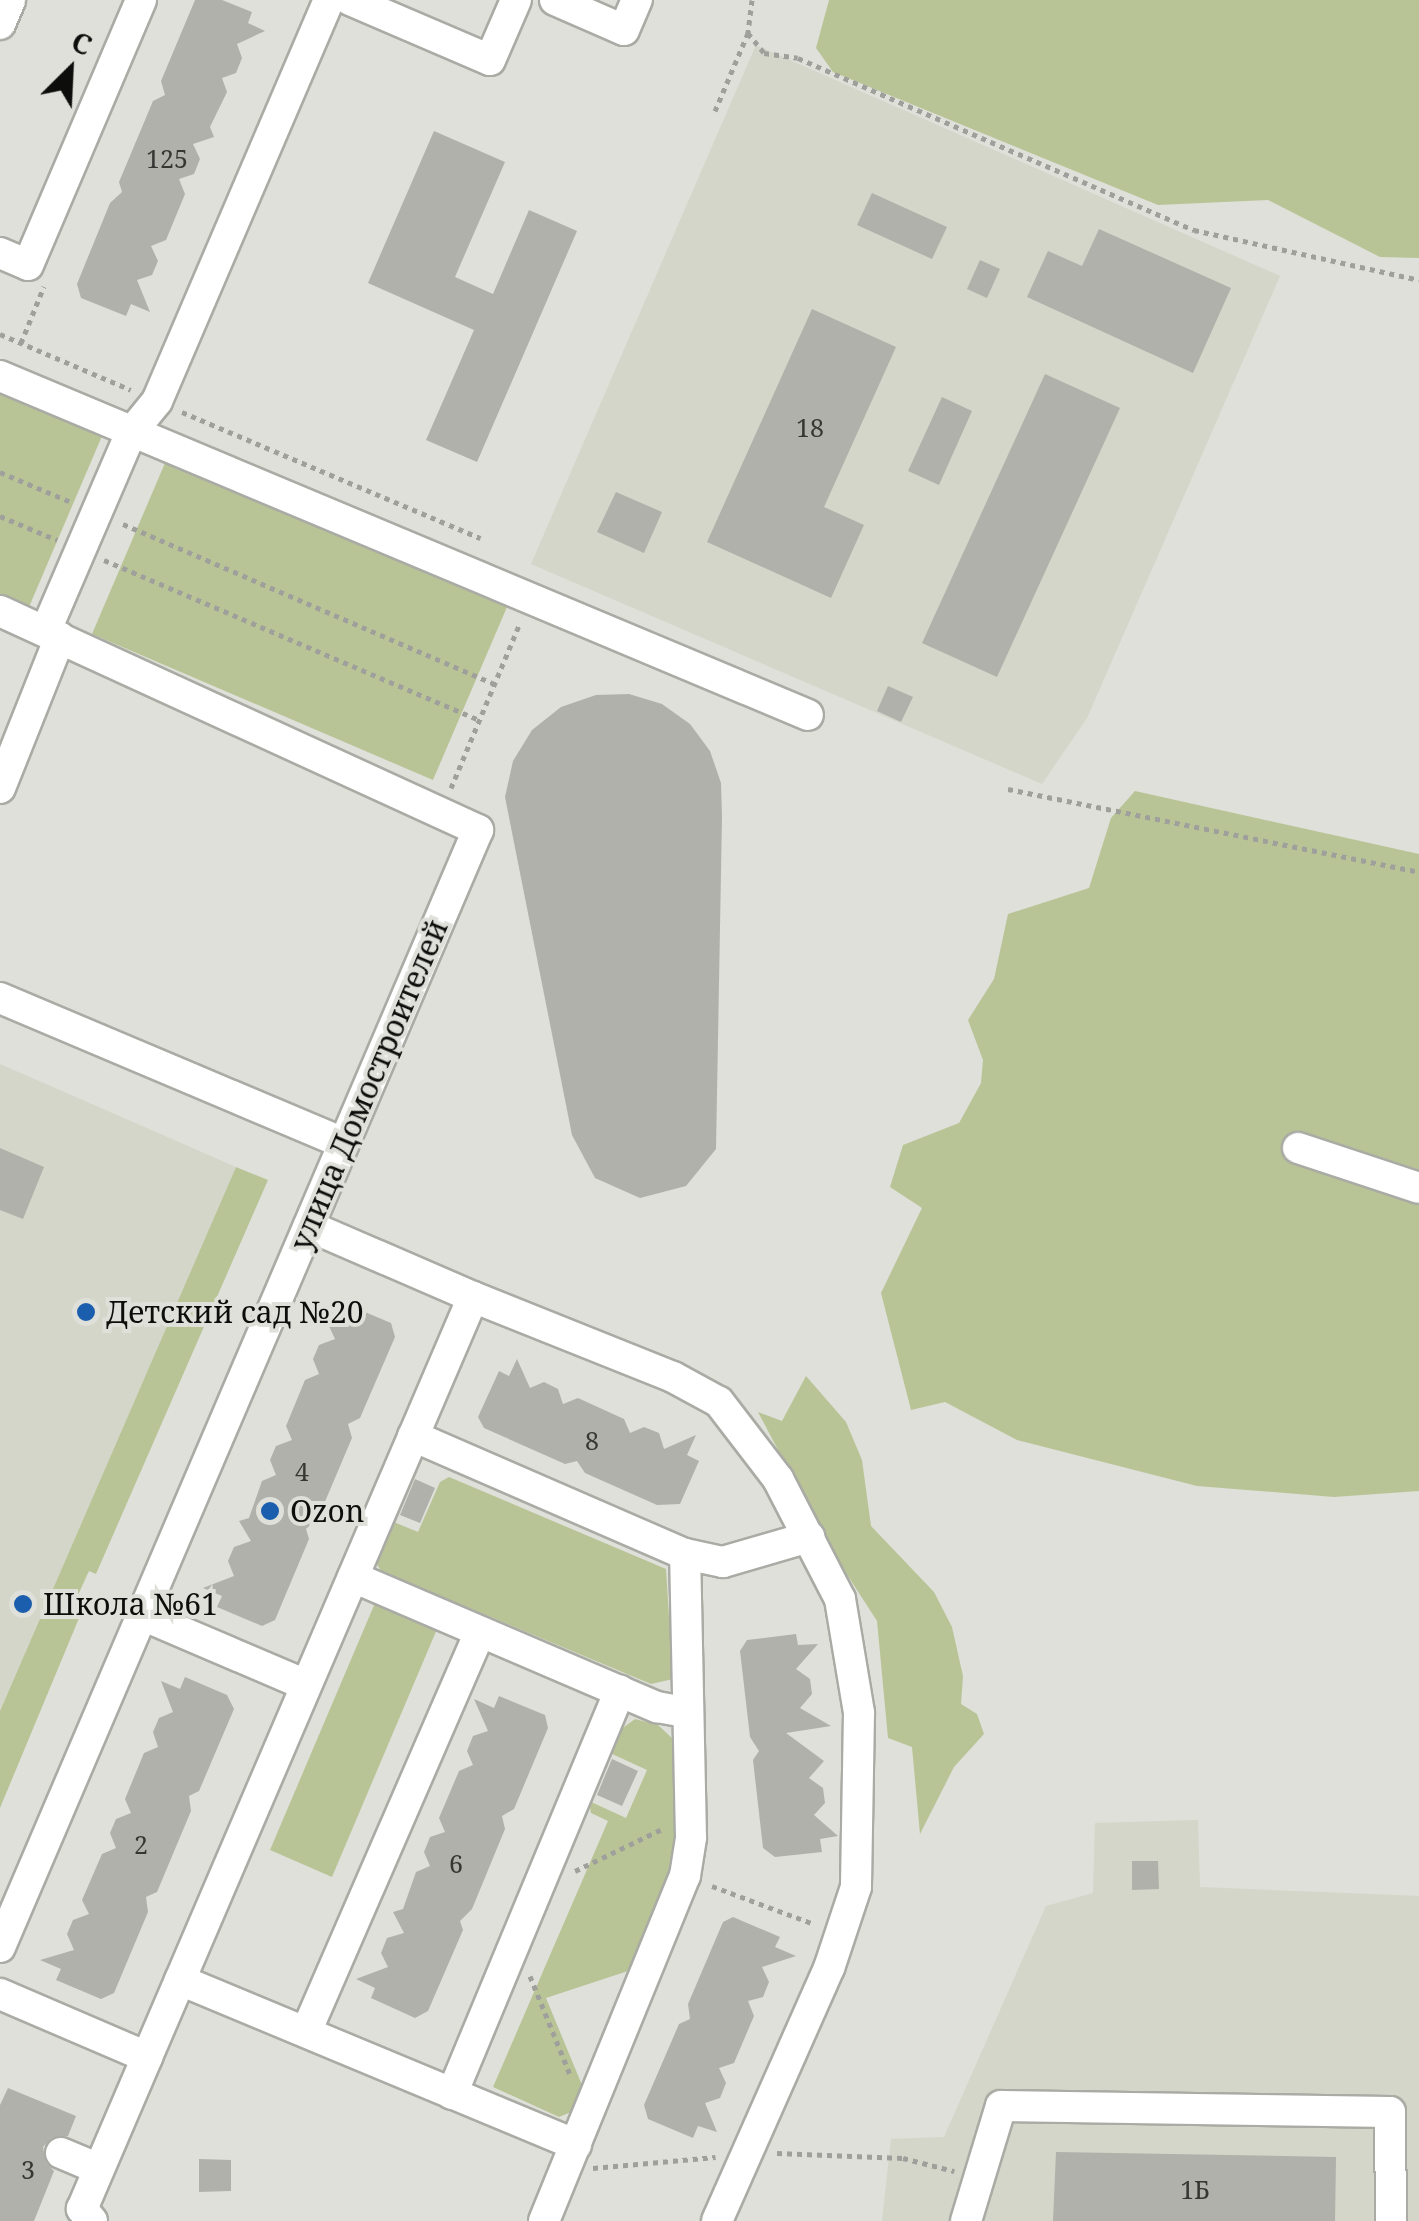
<!DOCTYPE html>
<html>
<head>
<meta charset="utf-8">
<style>
  body { margin:0 }
  #map { position:relative; width:1419px; height:2221px; overflow:hidden; background:#dee0d9; font-family:"Noto Serif",serif }
  div>[style] { position:absolute }
  [style*='--x'] { left:calc(var(--x)*1px); top:calc(var(--y)*1px); width:calc(var(--w)*1px); rotate:calc(var(--a)*1deg) }
  .built>* { inset:0; background:#d3d6c8 }
  .green>* { inset:0; background:#b9c496 }
  .building>* { inset:0; background:#b0b1aa }
  .path>* { height:5px; margin-top:-2.5px; transform-origin:0; background:repeating-linear-gradient(90deg,#9fa09b 0 5px,transparent 0 10px) }
  .roads { filter:drop-shadow(2px 0 #a9aba4) drop-shadow(-2px 0 #a9aba4) drop-shadow(0 2px #a9aba4) drop-shadow(0 -2px #a9aba4) }
  .minor>* { height:30px; margin:-15px; padding:0 15px; transform-origin:15px; border-radius:15px; background:#fff }
  .dots>* { width:28px; height:28px; translate:-50% -50%; box-sizing:border-box; border:5px solid #dee0d9; border-radius:50% }
  span { translate:-50% -50%; white-space:nowrap; text-align:center; line-height:1.15; -webkit-text-stroke:8px #dee0d9; paint-order:stroke }
  .number-label { font-size:25px; color:#363733 }
  .number-label span { -webkit-text-stroke-width:0 }
  .street-label { font-size:30px; color:#0d0e0b }
  .poi-label { font-size:30px; color:#0d0e0b }
  .left { translate:0 -50%; text-align:left }
  .north { position:absolute; left:20px; top:20px; width:100px; height:100px; -webkit-text-stroke:8px #dee0d9; paint-order:stroke; rotate:24deg; font-size:28px; font-weight:700; line-height:40px; text-align:center; color:#0d0e0b }
  .north::after { content:''; display:block; margin:auto; width:35px; height:45px; background:#0d0e0b; clip-path:polygon(50% 0,100% 100%,50% 72%,0 100%) }
</style>
</head>
<body>
<div id="map">
  <div class="built">
    <i style="clip-path:polygon(756px 45px,1280px 276px,1087px 718px,1042px 784px,531px 564px)"></i>
    <i style="clip-path:polygon(0 1064px,236px 1167px,0 1711px)"></i>
    <i style="clip-path:polygon(1198px 1820px,1200px 1887px,1419px 1896px,1419px 2221px,882px 2221px,891px 2139px,944px 2137px,1046px 1906px,1093px 1893px,1095px 1823px)"></i>
  </div>
  <div class="green">
    <i style="clip-path:polygon(829px 0,1419px 0,1419px 258px,1380px 257px,1268px 200px,1158px 205px,833px 72px,816px 48px)"></i>
    <i style="clip-path:polygon(0 393px,102px 436px,29px 607px,0 594px)"></i>
    <i style="clip-path:polygon(165px 463px,507px 607px,433px 780px,92px 634px)"></i>
    <i style="clip-path:polygon(1135px 791px,1419px 854px,1419px 1491px,1334px 1497px,1197px 1486px,1017px 1440px,945px 1402px,911px 1410px,881px 1293px,922px 1208px,890px 1187px,903px 1145px,959px 1123px,981px 1083px,983px 1060px,968px 1020px,994px 979px,1008px 914px,1089px 888px,1111px 818px)"></i>
    <i style="clip-path:polygon(236px 1167px,268px 1180px,96px 1574px,89px 1571px,73px 1606px,82px 1611px,0 1808px,0 1711px)"></i>
    <i style="clip-path:polygon(806px 1376px,846px 1422px,862px 1460px,871px 1526px,934px 1592px,952px 1627px,963px 1676px,961px 1704px,977px 1714px,984px 1734px,954px 1767px,920px 1834px,912px 1747px,888px 1738px,877px 1621px,828px 1545px,758px 1412px,782px 1421px)"></i>
    <i style="clip-path:polygon(449px 1477px,666px 1569px,673px 1679px,651px 1684px,381px 1571px,370px 1552px,384px 1518px,418px 1532px,440px 1482px)"></i>
    <i style="clip-path:polygon(378px 1596px,440px 1622px,332px 1877px,270px 1850px)"></i>
    <i style="clip-path:polygon(635px 1719px,658px 1725px,673px 1739px,680px 1852px,631px 1970px,546px 1998px,582px 2085px,571px 2112px,559px 2117px,493px 2087px,608px 1821px,591px 1813px,589px 1801px,626px 1818px,647px 1770px,610px 1753px,620px 1730px)"></i>
  </div>
  <div class="building">
    <i style="clip-path:polygon(195px 0,222px 0,252px 12px,248px 23px,265px 31px,237px 44px,242px 58px,236px 73px,222px 78px,227px 92px,210px 127px,214px 137px,193px 144px,200px 159px,194px 174px,179px 179px,185px 194px,166px 240px,151px 246px,158px 261px,152px 275px,137px 280px,150px 312px,131px 304px,126px 316px,81px 298px,77px 284px,110px 203px,122px 192px,119px 182px,153px 101px,165px 95px,161px 81px)"></i>
    <i style="clip-path:polygon(434px 131px,505px 162px,455px 277px,493px 294px,529px 210px,577px 231px,477px 462px,426px 440px,474px 330px,368px 283px)"></i>
    <i style="clip-path:polygon(872px 193px,947px 227px,932px 259px,857px 225px)"></i>
    <i style="clip-path:polygon(1099px 229px,1231px 288px,1193px 373px,1027px 297px,1048px 251px,1082px 266px)"></i>
    <i style="clip-path:polygon(980px 260px,1000px 269px,987px 298px,967px 289px)"></i>
    <i style="clip-path:polygon(812px 309px,896px 347px,824px 507px,864px 525px,831px 598px,707px 542px)"></i>
    <i style="clip-path:polygon(1045px 374px,1120px 408px,997px 677px,922px 643px)"></i>
    <i style="clip-path:polygon(942px 397px,972px 411px,939px 485px,908px 471px)"></i>
    <i style="clip-path:polygon(616px 492px,662px 512px,644px 553px,597px 532px)"></i>
    <i style="clip-path:polygon(888px 686px,913px 697px,901px 722px,877px 711px)"></i>
    <i style="clip-path:polygon(629px 694px,662px 704px,690px 724px,710px 751px,721px 783px,722px 817px,716px 1149px,686px 1186px,640px 1198px,595px 1178px,572px 1135px,505px 797px,513px 761px,532px 730px,561px 707px,596px 695px)"></i>
    <i style="clip-path:polygon(0 1148px,44px 1167px,23px 1219px,0 1210px)"></i>
    <i style="clip-path:polygon(346px 1304px,391px 1323px,395px 1337px,360px 1418px,348px 1424px,352px 1438px,318px 1518px,306px 1529px,309px 1539px,275px 1620px,262px 1626px,217px 1607px,222px 1596px,203px 1588px,234px 1576px,228px 1561px,234px 1547px,251px 1541px,239px 1521px,249px 1518px,262px 1481px,276px 1475px,270px 1460px,276px 1446px,292px 1440px,286px 1426px,305px 1380px,319px 1374px,313px 1359px,319px 1345px,335px 1339px,320px 1307px,340px 1316px)"></i>
    <i style="clip-path:polygon(517px 1359px,530px 1388px,544px 1382px,558px 1389px,563px 1404px,578px 1398px,624px 1419px,630px 1433px,644px 1427px,659px 1433px,664px 1449px,696px 1435px,687px 1455px,699px 1461px,680px 1504px,657px 1505px,585px 1473px,577px 1461px,565px 1464px,484px 1428px,478px 1417px,499px 1371px,509px 1376px)"></i>
    <i style="clip-path:polygon(415px 1479px,435px 1488px,420px 1523px,400px 1515px)"></i>
    <i style="clip-path:polygon(796px 1634px,798px 1645px,818px 1644px,796px 1669px,810px 1679px,812px 1694px,800px 1708px,831px 1726px,786px 1733px,824px 1761px,809px 1778px,823px 1788px,825px 1803px,814px 1815px,838px 1836px,820px 1839px,822px 1852px,775px 1857px,763px 1848px,753px 1760px,759px 1751px,750px 1737px,740px 1651px,747px 1640px)"></i>
    <i style="clip-path:polygon(185px 1677px,227px 1695px,234px 1709px,199px 1791px,189px 1796px,191px 1811px,157px 1892px,146px 1897px,148px 1912px,114px 1993px,101px 1999px,56px 1980px,61px 1969px,40px 1960px,74px 1950px,67px 1934px,73px 1920px,89px 1914px,82px 1900px,102px 1854px,116px 1848px,110px 1833px,116px 1819px,131px 1813px,125px 1799px,144px 1753px,158px 1747px,153px 1732px,159px 1718px,173px 1712px,161px 1681px,180px 1689px)"></i>
    <i style="clip-path:polygon(499px 1696px,545px 1715px,548px 1728px,514px 1809px,502px 1816px,505px 1829px,472px 1909px,460px 1921px,463px 1930px,428px 2011px,415px 2018px,371px 1998px,375px 1988px,356px 1979px,388px 1967px,381px 1953px,387px 1938px,404px 1933px,393px 1912px,403px 1909px,416px 1872px,430px 1866px,424px 1852px,430px 1837px,445px 1832px,439px 1818px,459px 1771px,473px 1765px,467px 1751px,473px 1736px,488px 1731px,474px 1699px,494px 1708px)"></i>
    <i style="clip-path:polygon(612px 1759px,638px 1771px,622px 1806px,597px 1795px)"></i>
    <i style="clip-path:polygon(1132px 1861px,1158px 1861px,1159px 1889px,1132px 1890px)"></i>
    <i style="clip-path:polygon(733px 1917px,780px 1937px,775px 1947px,796px 1956px,762px 1967px,769px 1982px,763px 1997px,748px 2001px,754px 2016px,734px 2063px,719px 2068px,726px 2083px,720px 2098px,705px 2103px,717px 2132px,698px 2126px,693px 2138px,648px 2119px,644px 2105px,679px 2024px,690px 2019px,688px 2004px,723px 1922px)"></i>
    <i style="clip-path:polygon(8px 2088px,76px 2116px,68px 2136px,51px 2138px,43px 2147px,46px 2163px,54px 2171px,34px 2221px,0 2221px,0 2105px)"></i>
    <i style="clip-path:polygon(1056px 2152px,1336px 2157px,1335px 2221px,1053px 2221px)"></i>
    <i style="clip-path:polygon(199px 2159px,231px 2160px,231px 2191px,199px 2192px)"></i>
  </div>
  <div class="path">
    <i style="--x:752;--y:0;--w:33;--a:97"></i>
    <i style="--x:748;--y:33;--w:26;--a:51"></i>
    <i style="--x:764;--y:53;--w:34;--a:8"></i>
    <i style="--x:798;--y:58;--w:432;--a:23.5"></i>
    <i style="--x:1194;--y:230;--w:230;--a:12.5"></i>
    <i style="--x:715;--y:111;--w:85;--a:-67.1"></i>
    <i style="--x:0;--y:334;--w:142;--a:23.1"></i>
    <i style="--x:21;--y:343;--w:61;--a:-68"></i>
    <i style="--x:182;--y:412;--w:324;--a:22.9"></i>
    <i style="--x:0;--y:472;--w:77;--a:22.9"></i>
    <i style="--x:0;--y:516;--w:62;--a:22.8"></i>
    <i style="--x:123;--y:524;--w:404;--a:23.3"></i>
    <i style="--x:104;--y:560;--w:408;--a:23.1"></i>
    <i style="--x:451;--y:788;--w:179;--a:-67.3"></i>
    <i style="--x:1008;--y:789;--w:419;--a:11.4"></i>
    <i style="--x:575;--y:1871;--w:99;--a:-25.8"></i>
    <i style="--x:712;--y:1886;--w:109;--a:20.4"></i>
    <i style="--x:530;--y:1976;--w:109;--a:67.9"></i>
    <i style="--x:777;--y:2153;--w:126;--a:2.3"></i>
    <i style="--x:903;--y:2158;--w:53;--a:14.3"></i>
    <i style="--x:593;--y:2168;--w:123;--a:-5.1"></i>
  </div>
  <div class="roads">
    <div class="minor">
      <i style="--x:350;--y:0;--w:152;--a:23.2"></i>
      <i style="--x:490;--y:60;--w:65;--a:-66.6"></i>
      <i style="--x:555;--y:0;--w:75;--a:23.5"></i>
      <i style="--x:624;--y:30;--w:33;--a:-67"></i>
      <i style="--x:0;--y:24;--w:26;--a:-67"></i>
      <i style="--x:0;--y:253;--w:30;--a:23"></i>
      <i style="--x:28;--y:265;--w:288;--a:-66.9"></i>
      <i style="--x:0;--y:376;--w:876;--a:22.76"></i>
      <i style="--x:0;--y:611;--w:526;--a:24.62"></i>
      <i style="--x:478;--y:830;--w:1215;--a:113.17"></i>
      <i style="--x:46;--y:630;--w:215;--a:-66.7"></i>
      <i style="--x:131;--y:433;--w:41;--a:-50.9"></i>
      <i style="--x:157;--y:401;--w:436;--a:-66.8"></i>
      <i style="--x:0;--y:788;--w:162;--a:-68.3"></i>
      <i style="--x:0;--y:998;--w:373;--a:22.9"></i>
      <i style="--x:1298;--y:1148;--w:127;--a:18.3"></i>
      <i style="--x:473;--y:1297;--w:215;--a:21.8"></i>
      <i style="--x:673;--y:1377;--w:52;--a:28.5"></i>
      <i style="--x:719;--y:1402;--w:97;--a:52.5"></i>
      <i style="--x:778;--y:1479;--w:135;--a:62.7"></i>
      <i style="--x:840;--y:1599;--w:116;--a:80.5"></i>
      <i style="--x:859;--y:1713;--w:174;--a:91"></i>
      <i style="--x:856;--y:1887;--w:85;--a:108.4"></i>
      <i style="--x:829;--y:1968;--w:277;--a:113.9"></i>
      <i style="--x:413;--y:1436;--w:296;--a:23.5"></i>
      <i style="--x:685;--y:1554;--w:39;--a:12"></i>
      <i style="--x:723;--y:1562;--w:90;--a:-16.2"></i>
      <i style="--x:353;--y:1577;--w:331;--a:23.2"></i>
      <i style="--x:657;--y:1707;--w:27;--a:10"></i>
      <i style="--x:142;--y:1615;--w:178;--a:23.1"></i>
      <i style="--x:180;--y:1980;--w:429;--a:22.6"></i>
      <i style="--x:0;--y:1994;--w:160;--a:23.2"></i>
      <i style="--x:147;--y:2057;--w:827;--a:-66.78"></i>
      <i style="--x:473;--y:1297;--w:179;--a:-156.6"></i>
      <i style="--x:306;--y:2032;--w:436;--a:-66.5"></i>
      <i style="--x:452;--y:2094;--w:437;--a:-67.4"></i>
      <i style="--x:61;--y:2153;--w:41;--a:22.8"></i>
      <i style="--x:92;--y:2221;--w:16;--a:-130"></i>
      <i style="--x:82;--y:2209;--w:165;--a:-66.8"></i>
      <i style="--x:544;--y:2221;--w:373;--a:-67.8"></i>
      <i style="--x:685;--y:1876;--w:39;--a:-81"></i>
      <i style="--x:691;--y:1837;--w:283;--a:-91.2"></i>
      <i style="--x:966;--y:2221;--w:120;--a:-73.1"></i>
      <i style="--x:1001;--y:2106;--w:389;--a:0.9"></i>
      <i style="--x:1390;--y:2112;--w:109;--a:89.5"></i>
    </div>
  </div>
  <div class="dots">
    <i style="left:86px;top:1312px;background:#1c5eae"></i>
    <i style="left:270px;top:1511px;background:#1c5eae"></i>
    <i style="left:23px;top:1604px;background:#1c5eae"></i>
  </div>
  <div class="number-label">
    <span style="left:167px;top:158px">125</span>
    <span style="left:810px;top:427px">18</span>
    <span style="left:592px;top:1440px">8</span>
    <span style="left:302px;top:1471px">4</span>
    <span style="left:141px;top:1844px">2</span>
    <span style="left:456px;top:1863px">6</span>
    <span style="left:28px;top:2169px">3</span>
    <span style="left:1195px;top:2189px">1Б</span>
  </div>
  <div class="street-label">
    <span style="left:369px;top:1085px;rotate:-67deg">улица Домостроителей</span>
  </div>
  <div class="poi-label">
    <span class="left" style="left:106px;top:1312px">Детский сад №20</span>
    <span class="left" style="left:290px;top:1511px">Ozon</span>
    <span class="left" style="left:43px;top:1604px">Школа №61</span>
  </div>
  <div class="north">С</div>
</div>
</body>
</html>
